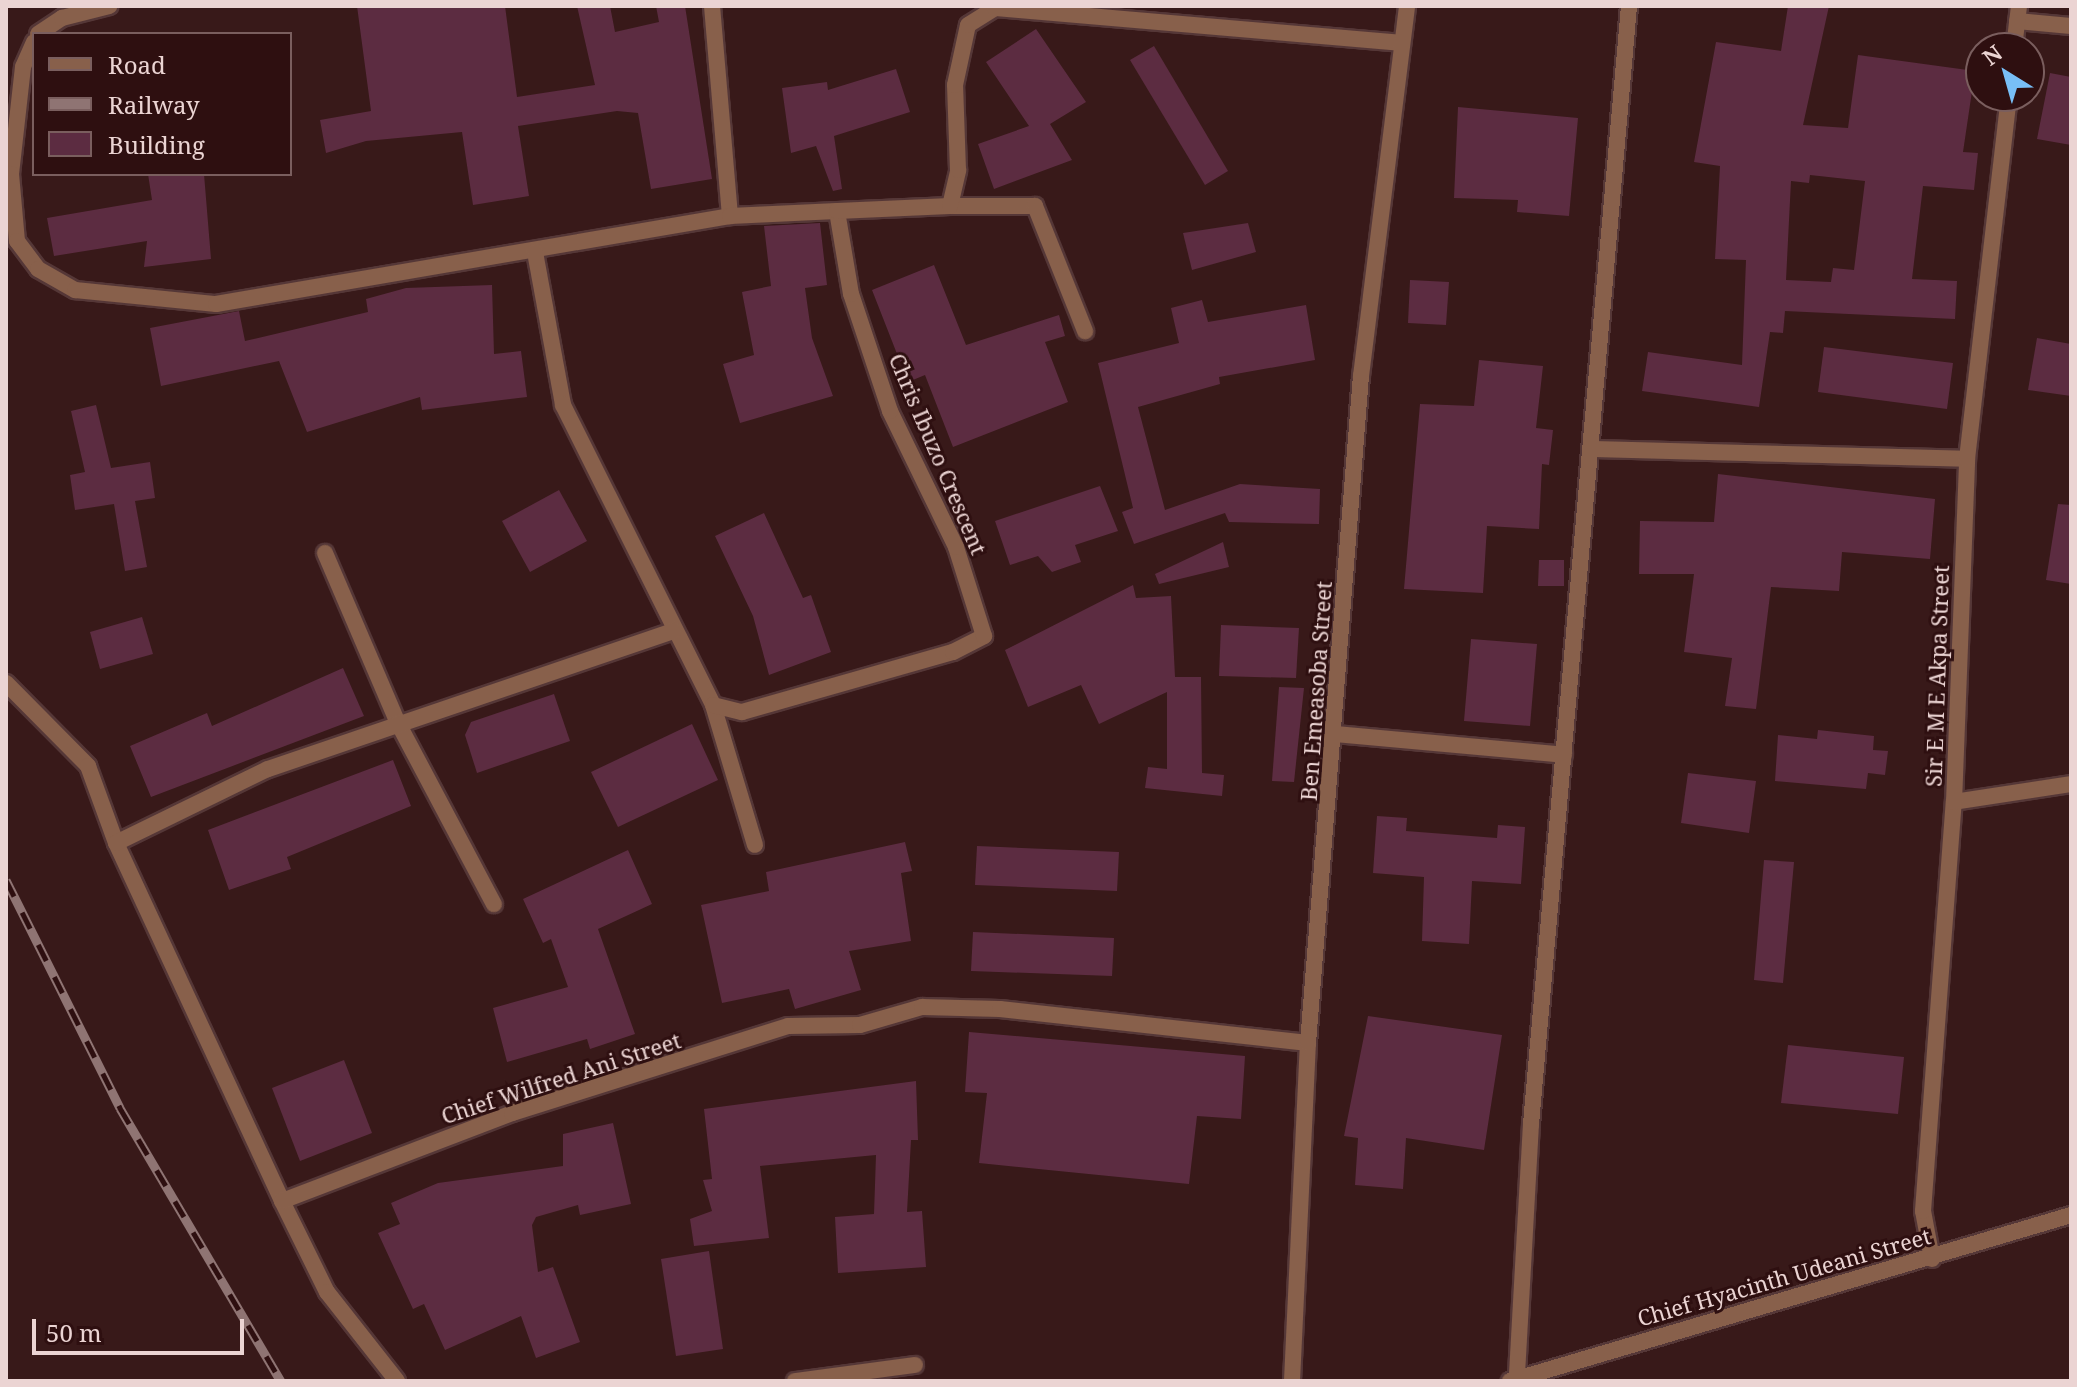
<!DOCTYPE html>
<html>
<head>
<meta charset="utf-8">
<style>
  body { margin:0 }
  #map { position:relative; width:2077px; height:1387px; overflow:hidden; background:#381919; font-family:"Noto Serif",serif }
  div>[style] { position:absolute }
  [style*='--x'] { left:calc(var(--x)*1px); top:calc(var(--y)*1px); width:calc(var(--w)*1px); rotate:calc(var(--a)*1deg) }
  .building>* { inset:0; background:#5c2c41 }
  .roads { filter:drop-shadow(2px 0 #553737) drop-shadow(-2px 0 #553737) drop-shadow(0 2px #553737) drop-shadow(0 -2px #553737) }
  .minor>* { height:16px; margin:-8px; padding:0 8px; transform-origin:8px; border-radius:8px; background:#88604b }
  .rail>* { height:9px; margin-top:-4.5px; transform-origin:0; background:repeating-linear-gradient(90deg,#2e0f10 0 18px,#8f7473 0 36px); box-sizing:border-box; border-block:2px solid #8f7473 }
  span { translate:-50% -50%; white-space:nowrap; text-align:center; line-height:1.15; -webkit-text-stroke:6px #2e0f10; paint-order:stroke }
  .street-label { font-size:22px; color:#ebd4d3 }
  .frame { position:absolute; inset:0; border:8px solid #ebd4d3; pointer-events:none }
  .legend { position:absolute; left:32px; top:32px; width:260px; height:144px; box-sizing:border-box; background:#2e0f10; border:2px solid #7a5e5e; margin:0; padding:10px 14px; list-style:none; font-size:24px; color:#ebd4d3 }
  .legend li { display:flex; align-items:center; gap:16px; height:40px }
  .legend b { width:40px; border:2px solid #7a5e5e }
  .north { position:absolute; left:1965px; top:32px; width:80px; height:80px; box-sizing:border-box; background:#2e0f10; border:2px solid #7a5e5e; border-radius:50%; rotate:323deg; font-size:22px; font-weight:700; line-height:32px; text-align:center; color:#ebd4d3 }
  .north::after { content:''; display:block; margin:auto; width:28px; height:36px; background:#78bff7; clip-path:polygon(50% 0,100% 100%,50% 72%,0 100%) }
  .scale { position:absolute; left:32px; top:1319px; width:212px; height:36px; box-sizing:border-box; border:4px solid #ebd4d3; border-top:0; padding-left:10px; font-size:24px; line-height:28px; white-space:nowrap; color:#ebd4d3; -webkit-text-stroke:6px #2e0f10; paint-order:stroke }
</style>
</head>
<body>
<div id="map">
  <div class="building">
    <i style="clip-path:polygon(357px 6px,505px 6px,517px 97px,595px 85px,577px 6px,610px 6px,615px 32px,659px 22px,656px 6px,685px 6px,712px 179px,651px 189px,638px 113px,617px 111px,518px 126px,529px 196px,473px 205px,462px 132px,366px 141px,326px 153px,320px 120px,371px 111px)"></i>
    <i style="clip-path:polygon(evenodd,1788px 6px,1829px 6px,1803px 125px,1848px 128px,1858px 55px,1975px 71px,1963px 152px,1978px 153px,1974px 190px,1923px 186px,1912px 279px,1957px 281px,1955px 319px,1785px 311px,1783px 333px,1770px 332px,1759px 407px,1642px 391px,1648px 352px,1742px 365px,1746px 260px,1715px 259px,1720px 166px,1694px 162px,1716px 42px,1781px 51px,1788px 6px,1810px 175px,1865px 181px,1854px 270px,1833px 268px,1831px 282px,1786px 280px,1791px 181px,1809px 183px,1810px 175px)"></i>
    <i style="clip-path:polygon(1036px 29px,1086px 102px,1050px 124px,1072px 160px,994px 189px,978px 144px,1029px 126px,986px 62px)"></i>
    <i style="clip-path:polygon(1154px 46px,1228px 171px,1205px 185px,1130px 60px)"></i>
    <i style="clip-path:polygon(896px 69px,910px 112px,834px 136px,842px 189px,833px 191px,816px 146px,791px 153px,782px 88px,827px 82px,828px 90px)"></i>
    <i style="clip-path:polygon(2050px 73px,2071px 77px,2071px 145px,2037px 139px)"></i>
    <i style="clip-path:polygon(1458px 107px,1578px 118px,1569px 216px,1517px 212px,1518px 200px,1454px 198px)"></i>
    <i style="clip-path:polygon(148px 174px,204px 174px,211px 259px,144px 267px,147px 241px,54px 256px,47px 218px,152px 200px)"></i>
    <i style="clip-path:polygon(820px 223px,827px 285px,805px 288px,812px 338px,833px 396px,740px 423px,723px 364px,754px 355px,742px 292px,771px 286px,764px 226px)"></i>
    <i style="clip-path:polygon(1248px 223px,1256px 252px,1192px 270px,1183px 233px)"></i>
    <i style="clip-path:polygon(934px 265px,966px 345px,1059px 315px,1065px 336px,1045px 342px,1068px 402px,953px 447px,925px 375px,908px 382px,872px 290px)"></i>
    <i style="clip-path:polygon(1410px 280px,1449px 282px,1446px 325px,1408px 323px)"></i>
    <i style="clip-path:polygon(492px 285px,494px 354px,521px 351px,527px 397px,422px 410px,420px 397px,307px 432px,279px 361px,161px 386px,150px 328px,239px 311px,245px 341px,368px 312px,366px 299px,406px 288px)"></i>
    <i style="clip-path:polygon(1202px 300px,1208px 322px,1306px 305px,1315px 360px,1219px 377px,1220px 384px,1138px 407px,1165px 510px,1240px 484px,1320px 489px,1319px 524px,1229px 522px,1225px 513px,1134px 544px,1122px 512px,1133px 508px,1098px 363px,1179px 343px,1171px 308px)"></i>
    <i style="clip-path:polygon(2037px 338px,2071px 344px,2071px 396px,2028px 390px)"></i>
    <i style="clip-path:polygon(1824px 347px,1953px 363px,1947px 409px,1818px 392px)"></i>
    <i style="clip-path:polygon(1479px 360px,1543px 366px,1536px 428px,1553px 430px,1549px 465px,1542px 464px,1539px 529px,1487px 526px,1483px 593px,1404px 589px,1420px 404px,1474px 406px)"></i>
    <i style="clip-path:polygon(96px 405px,111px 468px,150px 462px,155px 498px,135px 501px,147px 567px,125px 571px,114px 504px,75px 510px,70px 475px,85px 472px,71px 411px)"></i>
    <i style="clip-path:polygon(1718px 474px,1935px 499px,1930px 559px,1842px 552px,1839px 591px,1771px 587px,1756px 709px,1725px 706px,1732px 658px,1684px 652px,1694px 574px,1639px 574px,1640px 521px,1714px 522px)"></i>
    <i style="clip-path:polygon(1100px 486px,1118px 531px,1075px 545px,1081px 562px,1052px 572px,1038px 556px,1010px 565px,995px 521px)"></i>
    <i style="clip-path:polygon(559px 490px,587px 541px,530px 572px,502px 521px)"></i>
    <i style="clip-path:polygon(2058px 504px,2071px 505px,2071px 584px,2046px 580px)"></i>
    <i style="clip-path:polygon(764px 513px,803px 598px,811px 595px,831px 652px,769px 675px,753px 616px,715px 536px)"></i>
    <i style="clip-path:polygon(1223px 542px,1229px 567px,1159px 584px,1155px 574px)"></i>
    <i style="clip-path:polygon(1539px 560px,1564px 560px,1564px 586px,1538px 586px)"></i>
    <i style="clip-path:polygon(1133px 585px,1136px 598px,1171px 596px,1175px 677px,1201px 677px,1202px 773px,1224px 775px,1222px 796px,1145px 788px,1148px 767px,1167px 769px,1167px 692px,1099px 724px,1081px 685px,1028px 707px,1005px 650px)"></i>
    <i style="clip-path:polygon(142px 617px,153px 654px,100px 669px,90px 632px)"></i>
    <i style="clip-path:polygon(1221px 625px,1299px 628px,1296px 678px,1219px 676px)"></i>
    <i style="clip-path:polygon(1471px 639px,1537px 644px,1530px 726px,1464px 721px)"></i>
    <i style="clip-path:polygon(343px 668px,364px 716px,151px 797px,130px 746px,207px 713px,212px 726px)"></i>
    <i style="clip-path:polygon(1279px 687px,1304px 688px,1294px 782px,1272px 781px)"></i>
    <i style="clip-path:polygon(554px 694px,570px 741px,477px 773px,465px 735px,471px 722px)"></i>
    <i style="clip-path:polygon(692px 724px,718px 780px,618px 827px,591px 772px)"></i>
    <i style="clip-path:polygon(1818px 730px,1874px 736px,1873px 750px,1888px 751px,1885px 775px,1868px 773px,1866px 789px,1775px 781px,1778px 735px,1817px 739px)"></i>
    <i style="clip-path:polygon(393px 760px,411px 806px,287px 857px,291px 869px,229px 890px,208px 830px)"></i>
    <i style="clip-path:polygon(1688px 773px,1756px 781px,1749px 833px,1681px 823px)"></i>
    <i style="clip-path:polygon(1377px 816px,1407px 818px,1406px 831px,1497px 838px,1498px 825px,1525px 827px,1521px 884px,1472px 881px,1469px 944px,1422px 941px,1424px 877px,1373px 873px)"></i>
    <i style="clip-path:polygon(905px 842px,912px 871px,901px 873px,911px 941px,849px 951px,861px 990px,795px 1009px,789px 989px,722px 1003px,701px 905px,769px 891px,766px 872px)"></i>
    <i style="clip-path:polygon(977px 846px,1119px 852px,1117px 891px,975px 885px)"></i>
    <i style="clip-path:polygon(628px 850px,652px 904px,598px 929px,635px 1034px,590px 1049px,587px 1039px,507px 1062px,493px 1008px,568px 987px,551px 939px,543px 943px,523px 899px)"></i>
    <i style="clip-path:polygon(1764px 860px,1794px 862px,1783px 983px,1754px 980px)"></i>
    <i style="clip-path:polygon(973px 932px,1114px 938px,1112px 976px,971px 971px)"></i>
    <i style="clip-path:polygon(1368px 1016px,1502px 1035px,1484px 1150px,1406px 1138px,1403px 1189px,1355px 1185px,1358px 1138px,1344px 1136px)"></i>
    <i style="clip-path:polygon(969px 1032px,1245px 1056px,1241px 1119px,1197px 1116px,1189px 1184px,979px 1163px,987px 1093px,965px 1092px)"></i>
    <i style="clip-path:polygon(1788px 1045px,1904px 1057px,1898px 1114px,1781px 1103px)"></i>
    <i style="clip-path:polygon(344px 1060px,372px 1133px,300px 1161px,272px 1088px)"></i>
    <i style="clip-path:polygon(916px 1081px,918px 1140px,911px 1140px,907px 1212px,922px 1211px,926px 1267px,838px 1273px,835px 1217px,874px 1214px,876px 1155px,760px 1166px,769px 1238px,694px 1246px,690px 1219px,712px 1211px,703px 1180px,712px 1179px,704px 1109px)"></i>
    <i style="clip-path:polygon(613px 1123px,631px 1204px,580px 1215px,578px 1205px,536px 1217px,532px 1225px,538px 1272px,553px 1267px,580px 1342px,536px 1358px,521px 1316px,445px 1350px,424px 1304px,413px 1309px,378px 1233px,400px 1224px,391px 1203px,438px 1183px,563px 1166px,563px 1134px)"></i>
    <i style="clip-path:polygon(709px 1251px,723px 1349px,676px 1356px,661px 1259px)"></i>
  </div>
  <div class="roads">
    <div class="minor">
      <i style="--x:712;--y:6;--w:211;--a:85.1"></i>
      <i style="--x:2017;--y:21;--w:54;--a:5.3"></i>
      <i style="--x:38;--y:34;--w:29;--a:-34"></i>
      <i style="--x:62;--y:18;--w:49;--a:-14.3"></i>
      <i style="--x:34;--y:42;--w:27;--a:114"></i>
      <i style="--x:23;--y:67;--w:108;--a:96.4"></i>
      <i style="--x:11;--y:174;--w:67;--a:84.9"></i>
      <i style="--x:17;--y:241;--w:35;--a:53"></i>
      <i style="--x:38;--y:269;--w:43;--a:29.6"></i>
      <i style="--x:75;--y:290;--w:142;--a:5.7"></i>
      <i style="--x:216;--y:304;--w:521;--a:-9.72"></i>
      <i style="--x:730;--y:216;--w:107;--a:-2.7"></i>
      <i style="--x:2014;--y:48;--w:42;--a:-83.2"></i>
      <i style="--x:950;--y:206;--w:85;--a:0"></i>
      <i style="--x:1035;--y:206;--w:135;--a:68.2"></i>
      <i style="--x:535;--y:252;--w:156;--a:79.6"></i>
      <i style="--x:563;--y:405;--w:335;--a:63.4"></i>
      <i style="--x:713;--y:705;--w:146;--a:73.3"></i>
      <i style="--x:1592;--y:449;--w:375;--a:1.5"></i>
      <i style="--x:325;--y:553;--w:185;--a:66.8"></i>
      <i style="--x:398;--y:723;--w:205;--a:62.1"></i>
      <i style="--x:6;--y:683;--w:117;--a:45.3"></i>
      <i style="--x:88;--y:766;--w:82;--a:70"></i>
      <i style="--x:116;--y:843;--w:395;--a:65.1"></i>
      <i style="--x:282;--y:1201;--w:102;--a:63.7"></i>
      <i style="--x:327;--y:1292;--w:113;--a:51.8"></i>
      <i style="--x:713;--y:705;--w:30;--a:14"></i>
      <i style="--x:742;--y:712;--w:219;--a:-15.9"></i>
      <i style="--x:953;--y:652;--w:35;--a:-27"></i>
      <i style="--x:984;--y:636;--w:93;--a:-107.5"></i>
      <i style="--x:956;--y:547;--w:151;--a:-115.9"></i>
      <i style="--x:890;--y:411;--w:123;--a:-108.4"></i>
      <i style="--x:851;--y:294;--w:84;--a:-99.6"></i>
      <i style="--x:837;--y:211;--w:113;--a:-2.5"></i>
      <i style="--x:950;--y:206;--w:37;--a:-77"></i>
      <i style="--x:958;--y:170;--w:85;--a:-92"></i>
      <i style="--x:955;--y:85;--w:61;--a:-77.8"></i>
      <i style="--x:968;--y:25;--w:32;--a:-32"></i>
      <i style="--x:995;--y:8;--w:407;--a:4.9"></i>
      <i style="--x:1335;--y:734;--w:230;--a:5.2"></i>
      <i style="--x:1954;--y:802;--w:118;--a:-8.7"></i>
      <i style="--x:116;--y:843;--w:169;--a:-26"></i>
      <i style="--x:268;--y:769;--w:429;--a:-18.8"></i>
      <i style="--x:282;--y:1201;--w:246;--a:-20.9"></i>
      <i style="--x:512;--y:1113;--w:289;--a:-17.5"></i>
      <i style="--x:788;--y:1026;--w:72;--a:-0.8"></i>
      <i style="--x:860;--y:1025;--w:65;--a:-16.2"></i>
      <i style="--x:922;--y:1007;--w:78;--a:1.5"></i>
      <i style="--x:1000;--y:1009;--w:310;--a:6.3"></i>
      <i style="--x:1932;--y:1259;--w:49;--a:-100.6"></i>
      <i style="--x:1923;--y:1211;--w:410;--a:-85.7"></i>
      <i style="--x:1954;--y:802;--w:343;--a:-87.8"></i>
      <i style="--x:1967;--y:459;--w:365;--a:-83.4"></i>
      <i style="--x:1517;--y:1374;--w:250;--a:-86.8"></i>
      <i style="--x:1531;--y:1124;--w:1122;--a:-84.99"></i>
      <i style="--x:795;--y:1381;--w:121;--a:-7.6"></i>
      <i style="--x:1292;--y:1381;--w:338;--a:-87.3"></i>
      <i style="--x:1308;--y:1043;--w:669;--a:-85.46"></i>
      <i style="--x:1361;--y:376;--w:373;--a:-82.9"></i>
      <i style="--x:1510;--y:1381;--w:585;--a:-16.48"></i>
    </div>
  </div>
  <div class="rail">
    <i style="--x:6;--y:880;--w:255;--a:63.4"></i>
    <i style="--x:120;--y:1108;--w:317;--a:59.5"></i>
  </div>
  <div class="street-label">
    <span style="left:938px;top:454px;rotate:67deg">Chris Ibuzo Crescent</span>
    <span style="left:1937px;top:676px;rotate:-88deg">Sir E M E Akpa Street</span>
    <span style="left:1316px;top:691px;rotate:-86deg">Ben Emeasoba Street</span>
    <span style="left:561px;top:1078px;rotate:-18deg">Chief Wilfred Ani Street</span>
    <span style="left:1784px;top:1277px;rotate:-16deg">Chief Hyacinth Udeani Street</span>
  </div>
  <div class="frame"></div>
  <ul class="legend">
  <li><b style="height:10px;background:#88604b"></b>Road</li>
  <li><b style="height:10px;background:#8f7473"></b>Railway</li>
  <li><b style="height:22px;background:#5c2c41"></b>Building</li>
  </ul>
  <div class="north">N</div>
  <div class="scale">50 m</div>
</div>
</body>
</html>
